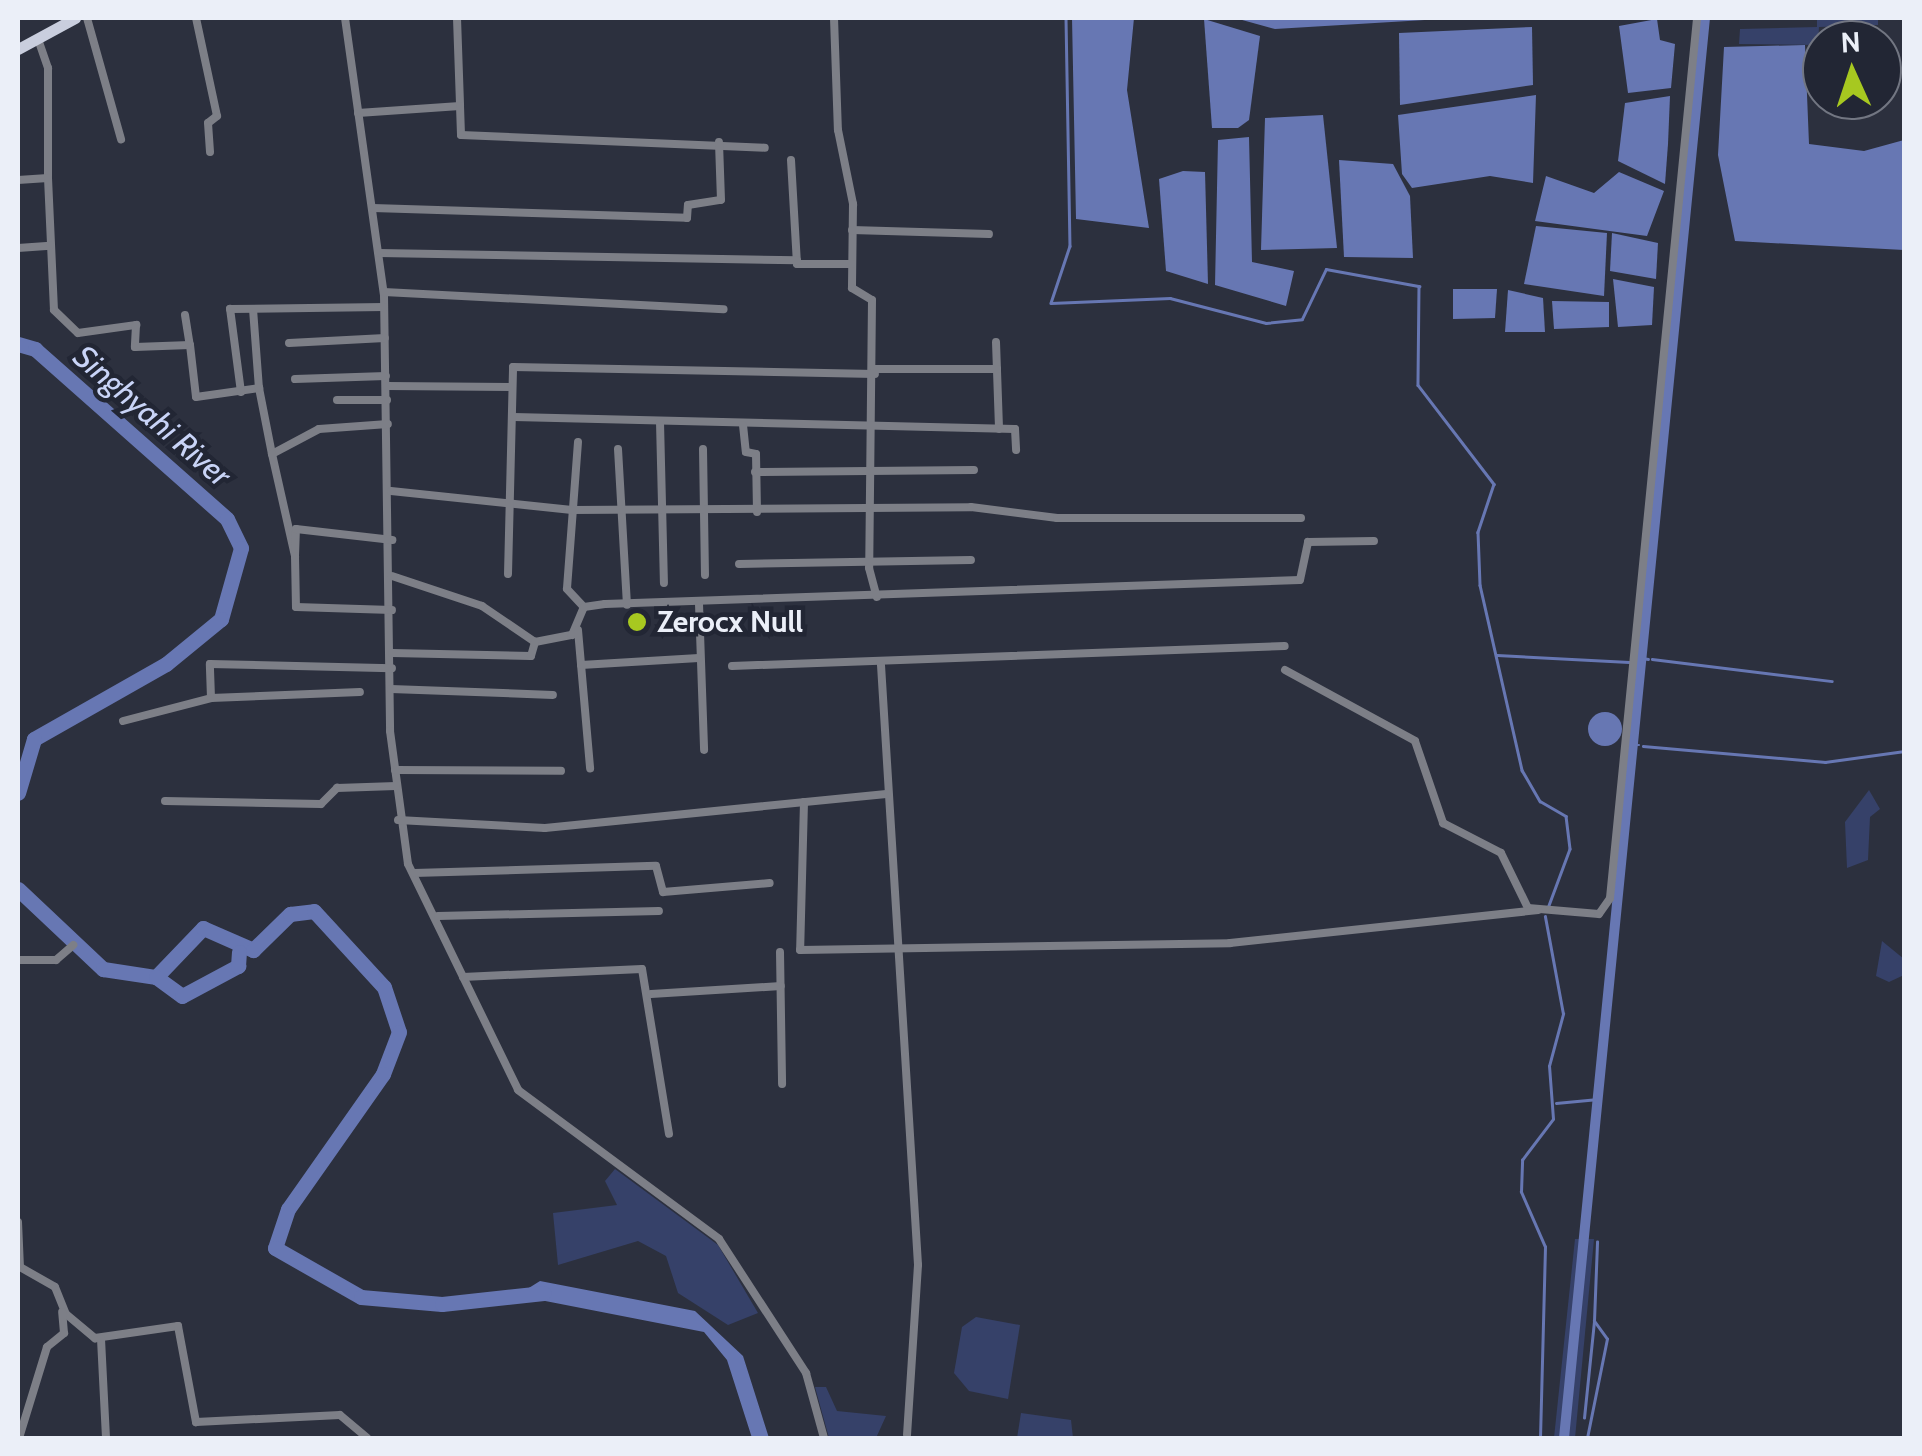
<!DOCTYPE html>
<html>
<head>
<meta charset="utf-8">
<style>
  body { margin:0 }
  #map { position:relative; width:1922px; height:1456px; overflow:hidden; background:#2c303e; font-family:Cabin,sans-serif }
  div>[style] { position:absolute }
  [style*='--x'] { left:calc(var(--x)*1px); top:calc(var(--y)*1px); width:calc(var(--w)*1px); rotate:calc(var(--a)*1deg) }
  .green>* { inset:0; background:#364169 }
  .water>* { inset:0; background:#6777b3 }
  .round { border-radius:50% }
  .stream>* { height:2.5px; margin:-1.25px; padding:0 1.25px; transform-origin:1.25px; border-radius:1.25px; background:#6777b3 }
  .canal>* { height:10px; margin:-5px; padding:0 5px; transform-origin:5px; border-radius:5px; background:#6777b3 }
  .river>* { height:15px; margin:-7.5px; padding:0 7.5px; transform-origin:7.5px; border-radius:7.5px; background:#6777b3 }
  .street>* { height:8px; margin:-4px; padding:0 4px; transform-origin:4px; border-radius:4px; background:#7d7f87 }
  .primary>* { height:11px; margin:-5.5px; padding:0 5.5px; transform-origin:5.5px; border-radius:5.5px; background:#c9cede }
  .dots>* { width:28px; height:28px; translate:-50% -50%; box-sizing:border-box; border:5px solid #222634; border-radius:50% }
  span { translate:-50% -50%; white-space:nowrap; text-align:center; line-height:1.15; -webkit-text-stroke:9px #222634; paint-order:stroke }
  .poi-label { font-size:30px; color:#ebeff8; font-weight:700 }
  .left { translate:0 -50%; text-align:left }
  .water-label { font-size:32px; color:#c9d4f7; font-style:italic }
  .frame { position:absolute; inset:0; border:20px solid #ebeff8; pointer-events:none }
  .north { position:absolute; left:1802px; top:20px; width:100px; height:100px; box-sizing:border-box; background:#222634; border:2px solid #727682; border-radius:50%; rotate:357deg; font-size:28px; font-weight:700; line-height:40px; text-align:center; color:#ebeff8 }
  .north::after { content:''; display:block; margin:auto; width:35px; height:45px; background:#a7c820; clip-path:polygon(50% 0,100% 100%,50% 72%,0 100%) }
</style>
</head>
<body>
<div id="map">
  <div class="green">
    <i style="clip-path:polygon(1817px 18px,1878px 18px,1878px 25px,1819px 27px,1818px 45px,1739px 44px,1740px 29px,1817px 27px)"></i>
    <i style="clip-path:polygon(1869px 790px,1880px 809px,1870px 817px,1868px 860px,1847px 868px,1845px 822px)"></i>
    <i style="clip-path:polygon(1882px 941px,1904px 959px,1904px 975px,1889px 982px,1876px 976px)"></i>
    <i style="clip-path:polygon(615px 1169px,718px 1245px,758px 1313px,728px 1325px,678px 1293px,666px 1256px,638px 1241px,558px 1265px,553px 1213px,617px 1205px,605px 1181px)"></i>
    <i style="clip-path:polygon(1575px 1239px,1594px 1239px,1575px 1438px,1554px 1438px)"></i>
    <i style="clip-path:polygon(976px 1317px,1020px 1325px,1008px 1399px,969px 1391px,954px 1373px,962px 1327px)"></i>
    <i style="clip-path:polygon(815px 1387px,826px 1387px,837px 1411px,886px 1416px,876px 1438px,829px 1438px)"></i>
    <i style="clip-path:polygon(1021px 1413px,1071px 1420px,1073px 1438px,1017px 1438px)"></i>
  </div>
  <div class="water">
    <i style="clip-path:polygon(1072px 18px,1134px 18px,1127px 90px,1149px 228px,1076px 219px)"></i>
    <i style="clip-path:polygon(1235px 18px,1458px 18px,1275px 29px)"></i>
    <i style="clip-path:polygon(1204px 19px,1260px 36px,1249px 120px,1238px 128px,1212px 128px)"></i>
    <i style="clip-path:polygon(1657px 19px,1660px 40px,1675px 44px,1671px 88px,1628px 93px,1619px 26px)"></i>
    <i style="clip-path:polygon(1532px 27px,1533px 85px,1400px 105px,1399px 33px)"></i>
    <i style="clip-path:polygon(1805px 45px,1809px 144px,1864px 151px,1904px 140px,1904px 250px,1735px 241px,1718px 155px,1724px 47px)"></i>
    <i style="clip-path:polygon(1536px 95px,1533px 183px,1490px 176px,1412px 188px,1402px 174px,1398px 115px)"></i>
    <i style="clip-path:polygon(1670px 96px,1668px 144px,1665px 184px,1618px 161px,1625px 103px)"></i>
    <i style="clip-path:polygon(1323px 115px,1337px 248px,1261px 250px,1265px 118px)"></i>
    <i style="clip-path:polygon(1249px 137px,1252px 262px,1294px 271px,1286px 306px,1215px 285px,1218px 140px)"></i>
    <i style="clip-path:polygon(1339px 160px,1393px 164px,1410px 196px,1413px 258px,1344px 257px)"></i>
    <i style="clip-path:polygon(1183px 171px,1205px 172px,1208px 284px,1166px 271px,1159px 179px)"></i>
    <i style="clip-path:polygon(1619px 172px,1664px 191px,1647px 236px,1535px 221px,1546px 176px,1594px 193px)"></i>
    <i style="clip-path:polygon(1536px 226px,1607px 233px,1604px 296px,1524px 284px)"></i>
    <i style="clip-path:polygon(1612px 233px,1658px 243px,1656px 279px,1610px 271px)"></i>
    <i style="clip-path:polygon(1613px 279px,1654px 287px,1652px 325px,1618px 327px)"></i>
    <i style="clip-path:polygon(1453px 289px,1497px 289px,1495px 318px,1453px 319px)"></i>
    <i style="clip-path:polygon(1508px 290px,1543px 298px,1545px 332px,1505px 332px)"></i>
    <i style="clip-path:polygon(1552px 301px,1609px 302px,1609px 327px,1554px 329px)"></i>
    <i class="round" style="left:1588px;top:712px;width:34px;height:34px"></i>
    <i style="clip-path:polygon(540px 1281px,695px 1311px,743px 1356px,769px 1438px,752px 1438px,727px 1360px,704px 1332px,535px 1299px,524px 1291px)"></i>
  </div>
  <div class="stream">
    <i style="--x:1066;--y:18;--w:228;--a:89"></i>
    <i style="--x:1070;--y:246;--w:60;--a:108.4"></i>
    <i style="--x:1051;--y:303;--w:119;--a:-2.4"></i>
    <i style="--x:1170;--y:298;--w:99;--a:14.6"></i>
    <i style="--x:1266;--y:323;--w:36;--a:-6"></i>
    <i style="--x:1302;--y:319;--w:55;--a:-64.4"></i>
    <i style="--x:1326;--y:269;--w:95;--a:10.4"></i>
    <i style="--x:1419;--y:286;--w:99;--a:90.6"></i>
    <i style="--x:1418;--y:385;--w:125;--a:52.5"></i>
    <i style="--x:1494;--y:484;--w:51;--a:108.4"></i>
    <i style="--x:1478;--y:532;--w:53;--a:87.8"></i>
    <i style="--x:1480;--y:585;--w:190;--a:77.2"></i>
    <i style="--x:1522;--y:770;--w:36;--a:60"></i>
    <i style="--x:1540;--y:801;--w:30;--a:30"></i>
    <i style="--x:1566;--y:816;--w:33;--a:83"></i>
    <i style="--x:1570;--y:849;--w:63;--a:110.4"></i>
    <i style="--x:1497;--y:655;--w:132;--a:3"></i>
    <i style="--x:1642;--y:658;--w:6;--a:9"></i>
    <i style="--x:1652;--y:659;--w:181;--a:7"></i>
    <i style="--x:1637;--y:663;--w:5;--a:11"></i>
    <i style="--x:1634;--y:745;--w:5;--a:0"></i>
    <i style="--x:1643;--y:746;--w:183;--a:5"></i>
    <i style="--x:1825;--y:762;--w:80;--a:-7.9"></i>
    <i style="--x:1556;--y:1103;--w:42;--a:-5.4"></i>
    <i style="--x:1584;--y:1418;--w:97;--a:-84.1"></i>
    <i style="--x:1540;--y:1438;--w:191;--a:-88.5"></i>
    <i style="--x:1545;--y:1247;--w:60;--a:-113.6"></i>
    <i style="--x:1521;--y:1192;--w:32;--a:-88"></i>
    <i style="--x:1522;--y:1160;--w:51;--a:-52.9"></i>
    <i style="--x:1553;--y:1119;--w:53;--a:-94.3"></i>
    <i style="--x:1549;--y:1066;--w:54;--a:-74.9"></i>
    <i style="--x:1563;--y:1014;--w:99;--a:-100.5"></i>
    <i style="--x:1587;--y:1438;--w:101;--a:-78.6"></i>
    <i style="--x:1607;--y:1339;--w:22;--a:-126"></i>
    <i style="--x:1594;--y:1321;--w:79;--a:-87.8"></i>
  </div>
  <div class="canal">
    <i style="--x:1564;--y:1438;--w:1427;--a:-84.33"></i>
  </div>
  <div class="river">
    <i style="--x:18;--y:344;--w:18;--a:16"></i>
    <i style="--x:35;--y:349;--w:256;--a:41.5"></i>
    <i style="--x:227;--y:519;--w:32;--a:64"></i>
    <i style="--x:241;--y:548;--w:74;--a:105.7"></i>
    <i style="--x:221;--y:619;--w:71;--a:140.7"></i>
    <i style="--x:166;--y:664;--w:152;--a:150.4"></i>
    <i style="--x:34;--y:739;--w:56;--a:106.5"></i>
    <i style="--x:18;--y:889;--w:117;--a:43.3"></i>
    <i style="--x:103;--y:969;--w:54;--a:8.6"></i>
    <i style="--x:156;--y:977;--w:68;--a:-46.2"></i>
    <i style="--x:203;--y:928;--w:55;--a:23.7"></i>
    <i style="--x:253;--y:950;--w:52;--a:-44.2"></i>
    <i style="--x:290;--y:914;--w:24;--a:-7"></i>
    <i style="--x:314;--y:911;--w:103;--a:47.4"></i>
    <i style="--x:384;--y:987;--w:47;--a:71.6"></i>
    <i style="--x:399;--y:1032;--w:45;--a:110.9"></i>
    <i style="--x:383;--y:1074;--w:165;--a:125.1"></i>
    <i style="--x:288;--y:1209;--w:41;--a:108.4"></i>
    <i style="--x:275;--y:1248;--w:99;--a:29.7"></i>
    <i style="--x:361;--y:1297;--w:81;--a:4.9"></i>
    <i style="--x:442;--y:1304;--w:102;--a:-6.2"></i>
    <i style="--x:156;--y:977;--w:32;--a:36"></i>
    <i style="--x:182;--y:996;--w:64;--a:-28.2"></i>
    <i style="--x:238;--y:966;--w:14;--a:-86"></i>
  </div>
  <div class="street">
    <i style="--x:87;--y:18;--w:126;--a:74.3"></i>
    <i style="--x:196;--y:18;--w:100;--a:77.9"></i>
    <i style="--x:217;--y:116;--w:11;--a:142"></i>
    <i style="--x:208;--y:123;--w:29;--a:86"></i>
    <i style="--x:345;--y:18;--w:280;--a:82"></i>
    <i style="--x:384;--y:295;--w:436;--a:89.2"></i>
    <i style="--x:390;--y:731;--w:134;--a:82.3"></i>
    <i style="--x:408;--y:864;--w:251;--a:64"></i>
    <i style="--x:518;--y:1090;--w:250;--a:36.5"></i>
    <i style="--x:719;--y:1239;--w:160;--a:57"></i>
    <i style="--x:806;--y:1373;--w:67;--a:74.5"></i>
    <i style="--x:457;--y:18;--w:88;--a:88"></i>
    <i style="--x:834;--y:18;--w:112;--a:88"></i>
    <i style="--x:838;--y:130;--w:76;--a:78.5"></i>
    <i style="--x:853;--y:204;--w:84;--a:90.7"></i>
    <i style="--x:852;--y:288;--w:23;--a:31"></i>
    <i style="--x:872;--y:300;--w:268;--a:90.6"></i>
    <i style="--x:869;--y:568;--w:30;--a:75"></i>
    <i style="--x:38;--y:39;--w:31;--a:71"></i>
    <i style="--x:48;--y:68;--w:110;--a:90"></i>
    <i style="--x:358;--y:113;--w:102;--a:-3.9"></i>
    <i style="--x:460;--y:106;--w:29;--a:88"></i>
    <i style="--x:461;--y:135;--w:304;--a:2.4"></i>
    <i style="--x:791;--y:160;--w:104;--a:86.7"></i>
    <i style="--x:797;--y:264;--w:55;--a:0"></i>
    <i style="--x:18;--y:180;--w:30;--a:-4"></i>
    <i style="--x:48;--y:178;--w:132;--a:87.4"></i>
    <i style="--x:54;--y:310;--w:33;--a:44"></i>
    <i style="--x:78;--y:333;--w:59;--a:-7.9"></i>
    <i style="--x:136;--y:325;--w:22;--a:93"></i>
    <i style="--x:135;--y:347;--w:55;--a:-2.1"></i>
    <i style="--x:190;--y:345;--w:52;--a:83.4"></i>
    <i style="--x:196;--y:397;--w:64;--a:-8.1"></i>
    <i style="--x:259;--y:388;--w:67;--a:78.9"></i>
    <i style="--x:272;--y:454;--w:53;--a:-28"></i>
    <i style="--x:319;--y:429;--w:69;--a:-4.1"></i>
    <i style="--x:373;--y:208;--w:314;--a:1.8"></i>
    <i style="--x:687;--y:218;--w:13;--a:-86"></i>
    <i style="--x:688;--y:205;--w:33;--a:-9"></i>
    <i style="--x:721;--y:200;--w:58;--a:-92"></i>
    <i style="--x:852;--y:230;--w:137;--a:1.7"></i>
    <i style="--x:18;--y:248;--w:32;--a:-4"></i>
    <i style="--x:379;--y:253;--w:418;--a:1"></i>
    <i style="--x:384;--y:292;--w:340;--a:2.9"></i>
    <i style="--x:253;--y:309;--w:79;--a:85.7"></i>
    <i style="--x:185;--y:315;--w:30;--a:81"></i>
    <i style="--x:996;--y:342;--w:87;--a:88"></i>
    <i style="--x:289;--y:343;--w:96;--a:-3"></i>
    <i style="--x:874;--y:369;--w:123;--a:0"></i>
    <i style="--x:295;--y:379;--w:91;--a:-1.9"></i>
    <i style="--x:387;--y:386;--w:125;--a:0.5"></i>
    <i style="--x:241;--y:392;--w:84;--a:-97.5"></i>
    <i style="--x:230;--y:309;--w:154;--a:-0.7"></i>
    <i style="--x:337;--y:400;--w:50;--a:0"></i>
    <i style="--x:514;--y:417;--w:501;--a:1.37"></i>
    <i style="--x:1015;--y:429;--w:21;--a:87"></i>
    <i style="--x:660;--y:422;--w:161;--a:88.6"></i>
    <i style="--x:743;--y:425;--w:27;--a:84"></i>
    <i style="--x:746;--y:452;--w:10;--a:11"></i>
    <i style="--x:756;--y:454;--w:58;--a:89"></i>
    <i style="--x:578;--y:442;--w:147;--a:94.3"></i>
    <i style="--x:567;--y:589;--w:25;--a:47"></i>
    <i style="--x:618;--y:449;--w:156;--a:86.7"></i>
    <i style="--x:703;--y:449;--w:126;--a:89.1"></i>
    <i style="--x:272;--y:454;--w:105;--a:77.3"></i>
    <i style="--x:295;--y:556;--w:27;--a:-88"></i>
    <i style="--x:296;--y:529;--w:97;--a:6.5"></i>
    <i style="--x:755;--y:472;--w:219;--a:-0.5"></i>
    <i style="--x:391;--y:491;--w:182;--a:6"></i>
    <i style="--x:572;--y:510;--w:399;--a:-0.4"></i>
    <i style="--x:971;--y:507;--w:87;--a:7.3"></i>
    <i style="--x:1057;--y:518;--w:244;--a:0"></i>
    <i style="--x:295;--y:556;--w:51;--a:88.9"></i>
    <i style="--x:296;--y:607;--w:96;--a:1.8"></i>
    <i style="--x:739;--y:564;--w:232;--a:-1"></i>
    <i style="--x:508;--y:574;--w:207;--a:-88.6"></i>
    <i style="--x:513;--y:367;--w:362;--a:1.1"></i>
    <i style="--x:392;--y:576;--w:95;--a:18.4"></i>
    <i style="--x:482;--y:606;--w:64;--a:34.2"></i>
    <i style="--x:535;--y:642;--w:38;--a:-11"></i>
    <i style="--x:572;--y:635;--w:30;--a:-67"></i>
    <i style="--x:584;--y:607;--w:21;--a:-8"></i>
    <i style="--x:605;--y:604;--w:695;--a:-1.98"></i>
    <i style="--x:1300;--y:580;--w:39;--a:-78"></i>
    <i style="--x:1308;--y:542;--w:66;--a:-0.9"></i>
    <i style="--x:699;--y:604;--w:146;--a:88"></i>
    <i style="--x:578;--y:630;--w:139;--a:85"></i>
    <i style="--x:392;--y:653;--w:139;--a:1.2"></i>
    <i style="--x:531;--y:656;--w:15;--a:-74"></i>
    <i style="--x:581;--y:665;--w:118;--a:-3.4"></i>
    <i style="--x:881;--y:665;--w:601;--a:86.47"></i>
    <i style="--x:918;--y:1265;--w:170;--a:93.7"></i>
    <i style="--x:732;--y:666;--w:553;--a:-2.07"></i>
    <i style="--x:1285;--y:670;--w:148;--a:28.6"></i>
    <i style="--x:1415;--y:741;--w:87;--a:71.1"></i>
    <i style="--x:1443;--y:823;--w:65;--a:27.3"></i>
    <i style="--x:1501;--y:853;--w:61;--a:63.9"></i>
    <i style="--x:1528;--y:908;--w:71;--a:4.8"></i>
    <i style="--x:1599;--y:914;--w:19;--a:-55"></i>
    <i style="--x:1610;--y:898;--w:884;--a:-84.35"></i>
    <i style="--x:391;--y:689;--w:162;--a:2.1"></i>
    <i style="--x:211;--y:698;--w:34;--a:-92"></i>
    <i style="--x:210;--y:664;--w:182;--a:1.3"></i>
    <i style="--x:123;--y:721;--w:91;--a:-14.6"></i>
    <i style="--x:211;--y:698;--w:149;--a:-2.3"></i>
    <i style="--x:395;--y:770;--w:166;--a:0.3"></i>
    <i style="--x:165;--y:801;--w:156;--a:1.1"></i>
    <i style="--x:321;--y:804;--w:23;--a:-45"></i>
    <i style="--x:337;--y:788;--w:59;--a:-1.9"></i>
    <i style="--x:804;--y:802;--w:148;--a:91.5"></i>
    <i style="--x:800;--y:950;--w:430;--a:-0.9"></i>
    <i style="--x:1230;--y:943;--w:310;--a:-6.1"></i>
    <i style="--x:398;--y:820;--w:147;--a:3.1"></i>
    <i style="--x:545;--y:828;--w:343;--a:-5.7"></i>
    <i style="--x:414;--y:873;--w:242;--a:-1.7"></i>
    <i style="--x:656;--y:866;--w:27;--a:75"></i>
    <i style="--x:663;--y:892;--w:107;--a:-4.8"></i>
    <i style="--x:438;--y:916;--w:221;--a:-1.3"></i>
    <i style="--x:780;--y:952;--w:132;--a:89.1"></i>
    <i style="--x:18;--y:960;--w:38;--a:0"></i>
    <i style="--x:56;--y:960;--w:23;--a:-41"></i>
    <i style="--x:463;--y:977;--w:179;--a:-2.6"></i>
    <i style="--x:642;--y:969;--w:167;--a:80.7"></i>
    <i style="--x:651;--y:994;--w:130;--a:-3.5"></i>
    <i style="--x:18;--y:1222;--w:45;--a:87.5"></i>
    <i style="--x:20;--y:1267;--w:40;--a:29.7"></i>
    <i style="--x:55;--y:1287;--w:29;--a:68"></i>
    <i style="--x:66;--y:1314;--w:38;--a:40"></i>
    <i style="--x:95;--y:1338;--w:84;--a:-8.2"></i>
    <i style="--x:178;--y:1326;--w:98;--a:79.4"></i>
    <i style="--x:196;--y:1422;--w:144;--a:-2.8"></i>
    <i style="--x:340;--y:1415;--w:35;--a:40"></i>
    <i style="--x:101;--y:1339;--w:99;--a:87.1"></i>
    <i style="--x:19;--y:1438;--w:95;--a:-72.9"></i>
    <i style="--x:47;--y:1347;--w:22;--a:-39"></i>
    <i style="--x:64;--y:1333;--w:21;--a:-95"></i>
  </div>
  <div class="primary">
    <i style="--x:18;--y:49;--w:65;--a:-28.5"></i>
  </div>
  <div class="dots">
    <i style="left:637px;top:622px;background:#a7c820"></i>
  </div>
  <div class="poi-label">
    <span class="left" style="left:657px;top:622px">Zerocx Null</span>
  </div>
  <div class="water-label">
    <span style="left:152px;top:416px;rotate:41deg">Singhyahi River</span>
  </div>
  <div class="frame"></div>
  <div class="north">N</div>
</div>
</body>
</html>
